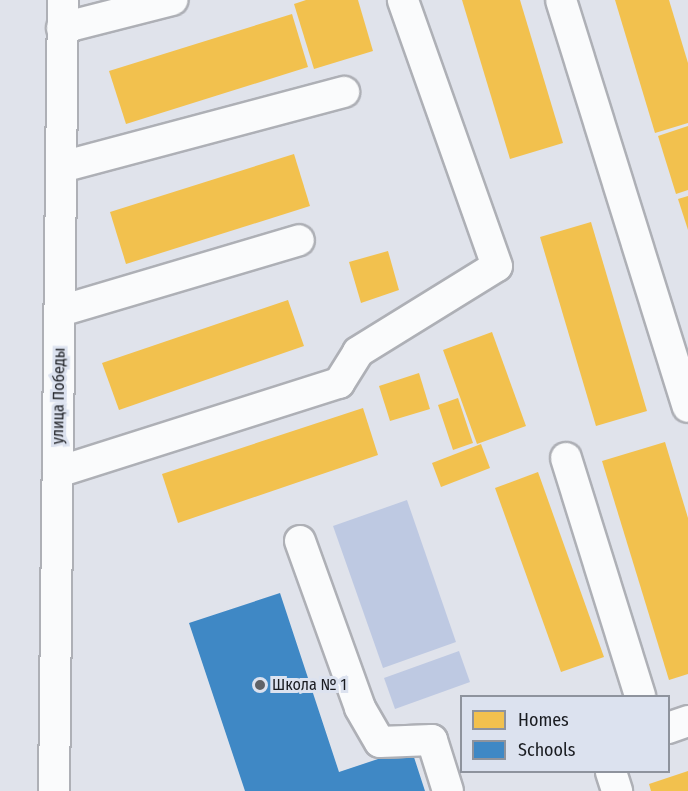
<!DOCTYPE html>
<html>
<head>
<meta charset="utf-8">
<style>
  body { margin:0 }
  #map { position:relative; width:688px; height:791px; overflow:hidden; background:#e0e3eb; font-family:"Fira Sans Condensed",sans-serif }
  div>[style] { position:absolute }
  [style*='--x'] { left:calc(var(--x)*1px); top:calc(var(--y)*1px); width:calc(var(--w)*1px); rotate:calc(var(--a)*1deg) }
  .green>* { inset:0; background:#bec9e2 }
  .homes>* { inset:0; background:#f2c14e }
  .schools>* { inset:0; background:#3f88c5 }
  .roads { filter:drop-shadow(2px 0 #aeb0b6) drop-shadow(-2px 0 #aeb0b6) drop-shadow(0 2px #aeb0b6) drop-shadow(0 -2px #aeb0b6) }
  .minor>* { height:30px; margin:-15px; padding:0 15px; transform-origin:15px; border-radius:15px; background:#fafbfc }
  .dots>* { width:16px; height:16px; translate:-50% -50%; box-sizing:border-box; border:3px solid #dce2ef; border-radius:50% }
  span { translate:-50% -50%; white-space:nowrap; text-align:center; line-height:1.15; -webkit-text-stroke:6px #dce2ef; paint-order:stroke }
  .street-label { font-size:16px; color:#1a1c21 }
  .poi-label { font-size:16px; color:#1a1c21 }
  .left { translate:0 -50%; text-align:left }
  .legend { position:absolute; left:460px; top:695px; width:210px; height:78px; box-sizing:border-box; background:#dce2ef; border:2px solid #8e939d; margin:0; padding:8px 10px; list-style:none; font-size:18px; color:#1a1c21 }
  .legend li { display:flex; align-items:center; gap:12px; height:30px }
  .legend b { width:30px; border:2px solid #8e939d }
</style>
</head>
<body>
<div id="map">
  <div class="green">
    <i style="clip-path:polygon(407px 500px,456px 642px,383px 668px,333px 526px)"></i>
    <i style="clip-path:polygon(459px 651px,470px 682px,395px 709px,384px 678px)"></i>
  </div>
  <div class="homes">
    <i style="clip-path:polygon(306px 0,358px 0,373px 51px,314px 69px,294px 4px)"></i>
    <i style="clip-path:polygon(462px 0,520px 0,563px 143px,510px 159px)"></i>
    <i style="clip-path:polygon(615px 0,669px 0,688px 63px,688px 123px,655px 133px)"></i>
    <i style="clip-path:polygon(292px 14px,308px 67px,126px 124px,109px 71px)"></i>
    <i style="clip-path:polygon(688px 126px,688px 190px,676px 194px,658px 136px)"></i>
    <i style="clip-path:polygon(294px 154px,310px 206px,126px 264px,110px 212px)"></i>
    <i style="clip-path:polygon(688px 196px,688px 230px,678px 199px)"></i>
    <i style="clip-path:polygon(591px 222px,647px 411px,596px 426px,540px 237px)"></i>
    <i style="clip-path:polygon(388px 251px,399px 290px,361px 303px,349px 262px)"></i>
    <i style="clip-path:polygon(288px 300px,304px 346px,119px 410px,102px 363px)"></i>
    <i style="clip-path:polygon(492px 332px,526px 426px,477px 444px,443px 350px)"></i>
    <i style="clip-path:polygon(419px 373px,430px 409px,390px 421px,379px 386px)"></i>
    <i style="clip-path:polygon(458px 398px,473px 443px,453px 450px,438px 405px)"></i>
    <i style="clip-path:polygon(363px 408px,378px 455px,178px 523px,162px 474px)"></i>
    <i style="clip-path:polygon(665px 442px,688px 518px,688px 674px,669px 680px,602px 461px)"></i>
    <i style="clip-path:polygon(481px 444px,490px 468px,441px 487px,432px 463px)"></i>
    <i style="clip-path:polygon(538px 472px,604px 657px,561px 672px,495px 488px)"></i>
    <i style="clip-path:polygon(688px 771px,688px 791px,651px 791px,649px 784px)"></i>
  </div>
  <div class="schools">
    <i style="clip-path:polygon(280px 593px,339px 772px,411px 748px,425px 791px,245px 791px,189px 623px)"></i>
  </div>
  <div class="roads">
    <div class="minor">
      <i style="--x:561;--y:0;--w:426;--a:72.7"></i>
      <i style="--x:62;--y:28;--w:114;--a:-14.3"></i>
      <i style="--x:62;--y:167;--w:292;--a:-14.9"></i>
      <i style="--x:60;--y:311;--w:249;--a:-16.5"></i>
      <i style="--x:566;--y:458;--w:249;--a:72.7"></i>
      <i style="--x:58;--y:472;--w:295;--a:-17.6"></i>
      <i style="--x:339;--y:383;--w:36;--a:-58"></i>
      <i style="--x:358;--y:352;--w:163;--a:-31.7"></i>
      <i style="--x:497;--y:266;--w:282;--a:-109.5"></i>
      <i style="--x:300;--y:541;--w:177;--a:70.2"></i>
      <i style="--x:360;--y:708;--w:39;--a:60"></i>
      <i style="--x:380;--y:742;--w:52;--a:-2.2"></i>
      <i style="--x:432;--y:740;--w:53;--a:72.6"></i>
      <i style="--x:668;--y:728;--w:21;--a:-19"></i>
      <i style="--x:611;--y:772;--w:20;--a:72"></i>
      <i style="--x:54;--y:791;--w:791;--a:-89.35"></i>
    </div>
  </div>
  <div class="dots">
    <i style="left:260px;top:685px;background:#5f6268"></i>
  </div>
  <div class="street-label">
    <span style="left:59px;top:396px;rotate:-89deg">улица Победы</span>
  </div>
  <div class="poi-label">
    <span class="left" style="left:272px;top:685px">Школа № 1</span>
  </div>
  <ul class="legend">
  <li><b style="height:16px;background:#f2c14e"></b>Homes</li>
  <li><b style="height:16px;background:#3f88c5"></b>Schools</li>
  </ul>
</div>
</body>
</html>
